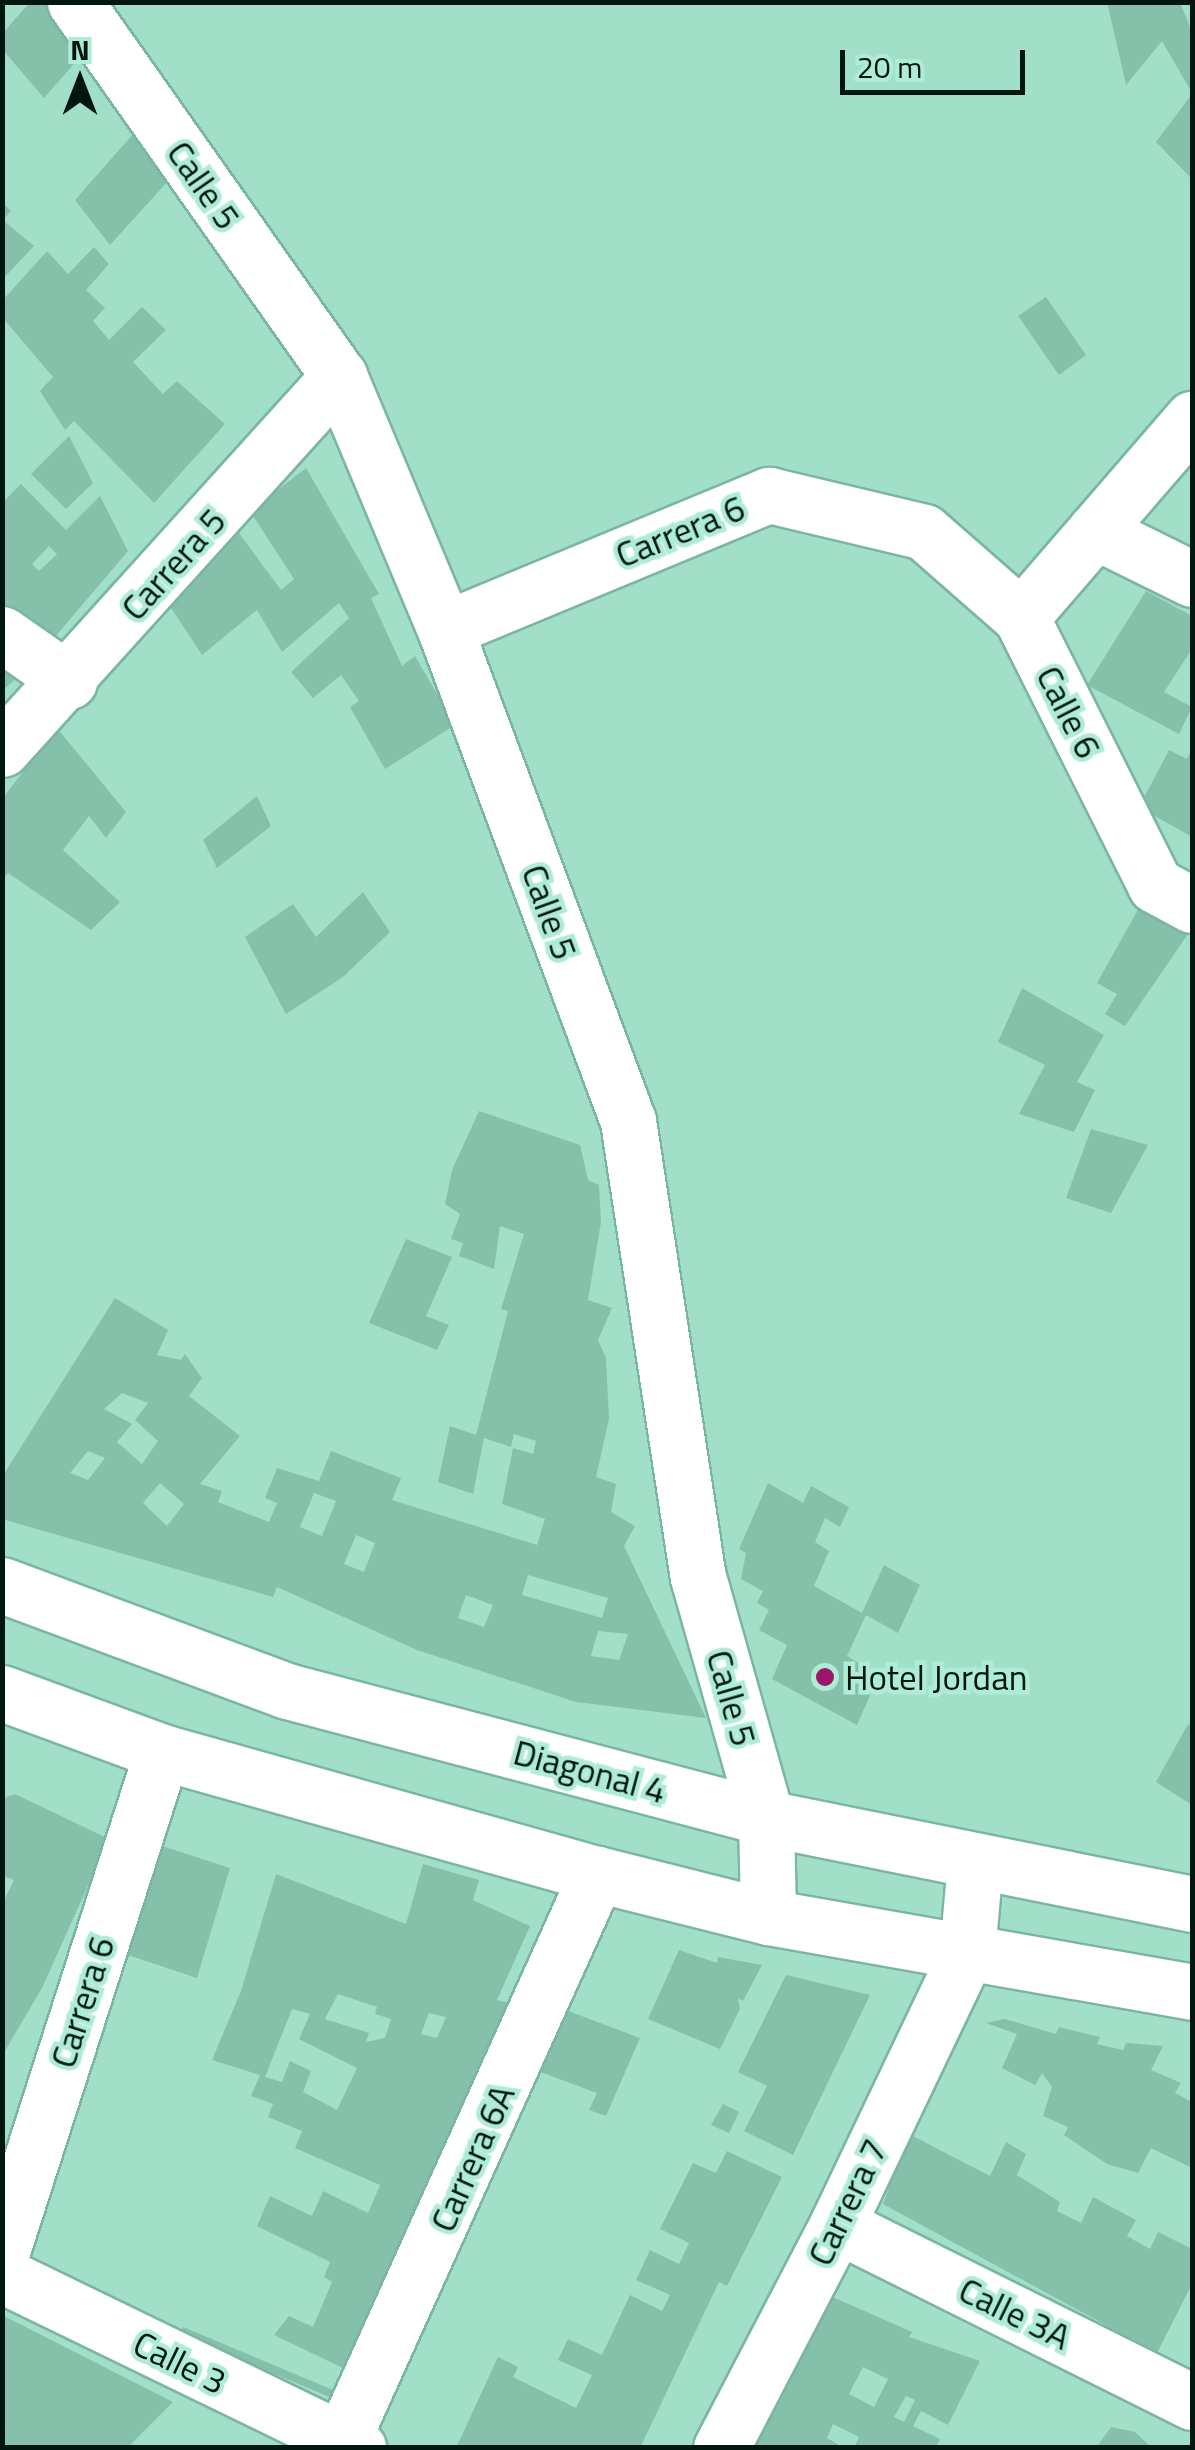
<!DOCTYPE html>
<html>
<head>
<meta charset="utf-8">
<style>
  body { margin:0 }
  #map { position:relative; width:1195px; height:2450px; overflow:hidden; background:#a2dfc8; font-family:"Titillium Web",sans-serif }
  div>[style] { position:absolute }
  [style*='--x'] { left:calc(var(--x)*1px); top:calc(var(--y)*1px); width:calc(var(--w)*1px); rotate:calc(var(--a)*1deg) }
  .building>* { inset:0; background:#85c1aa }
  .roads { filter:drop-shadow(2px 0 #7bb6a0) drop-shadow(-2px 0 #7bb6a0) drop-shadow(0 2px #7bb6a0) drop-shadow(0 -2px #7bb6a0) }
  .minor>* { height:55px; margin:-27.5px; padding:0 27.5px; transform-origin:27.5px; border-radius:27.5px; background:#fff }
  .dots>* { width:28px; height:28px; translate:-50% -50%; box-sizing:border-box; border:5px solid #afecd5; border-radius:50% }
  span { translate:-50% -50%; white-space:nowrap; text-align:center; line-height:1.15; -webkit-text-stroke:9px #afecd5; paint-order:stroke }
  .street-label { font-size:35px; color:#00160e }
  .poi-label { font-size:35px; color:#00160e }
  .left { translate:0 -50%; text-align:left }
  .frame { position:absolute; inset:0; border:5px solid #00160e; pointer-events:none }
  .north { position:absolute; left:30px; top:30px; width:100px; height:100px; -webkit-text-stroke:8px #afecd5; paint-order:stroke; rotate:0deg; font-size:28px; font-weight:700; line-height:40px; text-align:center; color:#00160e }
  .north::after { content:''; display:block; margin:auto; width:35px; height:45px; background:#00160e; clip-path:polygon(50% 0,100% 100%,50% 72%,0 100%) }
  .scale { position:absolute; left:840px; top:50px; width:185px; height:45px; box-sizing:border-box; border:5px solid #00160e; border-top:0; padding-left:12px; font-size:30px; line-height:35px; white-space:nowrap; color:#00160e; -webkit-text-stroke:8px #afecd5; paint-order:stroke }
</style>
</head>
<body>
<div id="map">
  <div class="building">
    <i style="clip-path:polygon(30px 2px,64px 2px,95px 40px,44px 98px,2px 49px,2px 34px)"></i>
    <i style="clip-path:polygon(1107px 2px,1180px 2px,1192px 32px,1192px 93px,1162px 41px,1126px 85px)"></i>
    <i style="clip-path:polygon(1192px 94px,1192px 179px,1156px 142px)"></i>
    <i style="clip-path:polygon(141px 125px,178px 170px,110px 245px,75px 200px)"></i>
    <i style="clip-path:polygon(2px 202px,11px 211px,3px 220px,34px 246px,2px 280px)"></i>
    <i style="clip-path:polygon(94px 247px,109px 264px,86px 290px,105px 308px,93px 321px,109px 340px,142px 307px,166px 330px,133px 362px,163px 394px,177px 381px,225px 424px,154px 503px,74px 421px,65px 430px,40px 391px,53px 377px,2px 317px,2px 301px,47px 251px,68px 274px)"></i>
    <i style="clip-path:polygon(1046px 297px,1086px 355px,1059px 375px,1018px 316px)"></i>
    <i style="clip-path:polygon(69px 436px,93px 483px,66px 509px,31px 474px)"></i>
    <i style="clip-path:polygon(306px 468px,379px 594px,371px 598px,402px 666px,415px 656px,455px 725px,385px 769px,350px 707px,359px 701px,341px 675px,313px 698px,291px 672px,349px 618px,339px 603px,282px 652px,257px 610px,202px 655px,166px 600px,236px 529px,281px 590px,294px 579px,250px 511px)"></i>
    <i style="clip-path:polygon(evenodd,21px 484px,66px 530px,100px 496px,128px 551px,49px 644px,2px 609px,2px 503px,21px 484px,49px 546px,57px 554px,39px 571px,32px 564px,49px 546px)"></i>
    <i style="clip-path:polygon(1146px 591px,1192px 616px,1192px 649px,1164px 692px,1192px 707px,1179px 734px,1087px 685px)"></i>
    <i style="clip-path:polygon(2px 648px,20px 675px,2px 691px)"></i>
    <i style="clip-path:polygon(57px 728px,126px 812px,106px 838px,89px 816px,63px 850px,120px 902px,91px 930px,8px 873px,2px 881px,2px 799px)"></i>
    <i style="clip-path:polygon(1192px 749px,1192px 837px,1139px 807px,1169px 750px,1187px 759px)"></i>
    <i style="clip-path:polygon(257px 796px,271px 826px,217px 868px,203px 840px)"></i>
    <i style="clip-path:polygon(363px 892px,390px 932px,343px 977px,286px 1014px,245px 937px,293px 904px,316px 937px)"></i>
    <i style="clip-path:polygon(1140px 906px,1188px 934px,1125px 1026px,1105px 1014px,1117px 994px,1097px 983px)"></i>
    <i style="clip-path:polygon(1022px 988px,1104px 1035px,1077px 1082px,1095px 1090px,1074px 1132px,1019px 1114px,1045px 1065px,998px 1042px)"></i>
    <i style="clip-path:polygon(evenodd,479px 1111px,580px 1145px,588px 1180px,599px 1185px,601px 1222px,588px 1300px,612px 1308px,598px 1340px,606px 1358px,609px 1419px,596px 1477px,616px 1484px,611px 1512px,635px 1526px,624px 1546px,706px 1718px,576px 1702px,417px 1650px,277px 1587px,273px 1597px,2px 1519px,2px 1477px,115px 1298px,168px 1330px,157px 1355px,181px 1360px,185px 1354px,202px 1378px,189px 1396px,240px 1436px,200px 1484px,222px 1491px,218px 1502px,269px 1522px,277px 1503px,265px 1498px,277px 1468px,319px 1481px,331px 1451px,401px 1478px,392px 1500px,537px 1545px,545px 1519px,502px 1504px,513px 1448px,533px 1454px,536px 1441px,514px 1434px,511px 1447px,484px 1438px,473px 1494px,438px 1482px,450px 1426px,476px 1435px,508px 1311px,501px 1309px,524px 1234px,500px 1226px,494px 1269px,459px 1256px,463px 1243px,451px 1239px,460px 1214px,445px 1204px,452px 1170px,479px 1111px,122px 1393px,148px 1403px,135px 1420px,158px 1441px,142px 1464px,117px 1442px,132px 1424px,104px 1409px,122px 1393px,479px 1111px,88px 1451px,105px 1458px,88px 1480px,70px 1473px,88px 1451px,479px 1111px,160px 1483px,184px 1504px,167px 1526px,143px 1503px,160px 1483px,479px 1111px,314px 1493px,336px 1501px,322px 1536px,300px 1527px,314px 1493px,479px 1111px,356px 1535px,375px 1543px,364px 1572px,344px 1564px,356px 1535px,479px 1111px,528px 1575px,608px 1598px,602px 1618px,522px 1595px,528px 1575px,479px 1111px,466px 1595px,493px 1605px,484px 1627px,458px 1618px,466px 1595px,479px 1111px,598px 1631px,628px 1634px,619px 1660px,591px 1656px,598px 1631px)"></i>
    <i style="clip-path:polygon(1091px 1129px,1148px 1145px,1111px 1213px,1066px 1198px)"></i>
    <i style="clip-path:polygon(406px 1239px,452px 1257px,426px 1316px,449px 1325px,437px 1350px,369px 1323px)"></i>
    <i style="clip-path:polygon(768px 1483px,803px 1503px,811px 1486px,849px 1507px,840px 1527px,825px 1518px,815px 1542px,829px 1551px,814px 1586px,862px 1613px,884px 1565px,920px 1585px,898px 1633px,866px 1615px,847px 1656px,879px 1675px,857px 1725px,772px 1679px,787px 1645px,759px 1630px,769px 1610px,757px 1603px,763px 1591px,741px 1579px,746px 1553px,739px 1549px)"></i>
    <i style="clip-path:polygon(1188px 1724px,1192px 1726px,1192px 1805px,1156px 1782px)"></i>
    <i style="clip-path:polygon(15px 1794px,109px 1839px,42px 1988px,2px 2056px,2px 1905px,14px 1880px,2px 1875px,2px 1799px)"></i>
    <i style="clip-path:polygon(159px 1845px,230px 1868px,197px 1978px,128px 1955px)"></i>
    <i style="clip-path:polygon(evenodd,423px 1864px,479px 1880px,473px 1900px,530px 1926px,497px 2000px,515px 2004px,349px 2371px,274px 2335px,289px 2316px,313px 2327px,332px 2282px,324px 2277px,330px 2262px,257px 2226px,270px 2196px,312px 2216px,323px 2191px,368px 2213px,380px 2185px,295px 2148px,302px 2131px,268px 2117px,273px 2104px,251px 2096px,260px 2075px,212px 2060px,241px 1991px,276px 1874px,406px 1924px,423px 1864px,338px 1994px,377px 2007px,375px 2014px,391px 2019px,385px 2038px,366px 2042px,369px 2033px,325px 2019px,338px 1994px,423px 1864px,292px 2009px,310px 2014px,299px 2039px,357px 2068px,337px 2110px,303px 2092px,311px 2071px,290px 2061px,282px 2082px,265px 2077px,292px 2009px,423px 1864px,429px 2013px,446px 2017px,437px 2038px,421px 2034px,429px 2013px)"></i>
    <i style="clip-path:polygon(679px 1950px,717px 1963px,718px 1957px,762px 1965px,743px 2001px,738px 1998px,740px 2009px,720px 2049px,648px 2019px)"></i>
    <i style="clip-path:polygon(786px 1975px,870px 1995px,793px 2155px,744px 2131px,767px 2086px,738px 2072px)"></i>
    <i style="clip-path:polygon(555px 2006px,640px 2038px,606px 2116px,589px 2110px,597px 2093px,527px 2067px)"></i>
    <i style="clip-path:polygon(1005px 2019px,1056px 2034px,1059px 2027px,1100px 2037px,1097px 2044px,1123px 2050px,1126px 2043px,1163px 2046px,1151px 2070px,1181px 2083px,1175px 2093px,1192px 2102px,1192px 2168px,1151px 2148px,1138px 2173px,1107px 2164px,1064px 2135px,1068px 2127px,1043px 2116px,1052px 2087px,1042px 2073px,1035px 2085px,1002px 2068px,1017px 2034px,986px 2023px)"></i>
    <i style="clip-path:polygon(723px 2104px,739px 2112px,729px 2133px,711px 2125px)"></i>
    <i style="clip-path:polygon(909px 2134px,990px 2176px,1006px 2142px,1026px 2154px,1017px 2175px,1060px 2202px,1057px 2211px,1081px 2223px,1093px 2197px,1136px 2220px,1127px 2236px,1150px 2249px,1158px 2232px,1192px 2249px,1192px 2284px,1157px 2353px,883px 2204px)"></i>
    <i style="clip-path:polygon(727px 2151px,782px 2177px,727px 2286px,719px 2282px,640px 2448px,456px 2448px,498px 2357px,518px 2367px,513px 2377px,576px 2408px,592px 2375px,558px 2360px,568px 2339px,602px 2355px,630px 2295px,662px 2311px,670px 2295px,636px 2280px,650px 2250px,679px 2264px,689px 2243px,660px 2229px,693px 2163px,716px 2173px)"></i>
    <i style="clip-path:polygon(evenodd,817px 2290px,912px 2332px,909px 2337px,980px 2361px,948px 2425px,921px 2411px,913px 2426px,940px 2439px,936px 2448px,854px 2448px,859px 2437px,833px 2424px,827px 2438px,844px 2448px,742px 2448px,817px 2290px,863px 2367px,888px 2379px,874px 2407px,849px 2394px,863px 2367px,817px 2290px,906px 2396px,915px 2400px,904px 2422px,894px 2417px,906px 2396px)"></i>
    <i style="clip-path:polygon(2px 2315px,122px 2376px,173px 2402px,127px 2448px,11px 2448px,2px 2442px)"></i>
    <i style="clip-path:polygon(183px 2327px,338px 2392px,334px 2399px,180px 2334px)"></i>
    <i style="clip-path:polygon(1111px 2427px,1135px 2432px,1152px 2448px,1096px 2448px)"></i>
  </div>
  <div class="roads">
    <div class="minor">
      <i style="--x:75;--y:2;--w:458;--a:54.8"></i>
      <i style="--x:339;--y:376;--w:274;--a:67.3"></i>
      <i style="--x:445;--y:629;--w:525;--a:69.6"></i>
      <i style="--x:628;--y:1121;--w:461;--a:81.3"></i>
      <i style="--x:698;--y:1577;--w:250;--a:74.2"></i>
      <i style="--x:766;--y:1818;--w:99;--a:88.8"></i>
      <i style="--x:1095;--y:531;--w:108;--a:26.3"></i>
      <i style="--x:1021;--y:617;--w:262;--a:-49.2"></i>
      <i style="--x:445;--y:629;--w:351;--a:-22.5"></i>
      <i style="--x:769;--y:495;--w:159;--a:13.4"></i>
      <i style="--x:924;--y:532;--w:129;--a:41.2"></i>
      <i style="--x:1021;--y:617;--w:300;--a:63.4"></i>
      <i style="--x:1155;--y:885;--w:42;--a:28.4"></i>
      <i style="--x:2;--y:634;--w:82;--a:35"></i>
      <i style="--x:2;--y:749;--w:503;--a:-47.9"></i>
      <i style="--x:2;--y:1585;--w:304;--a:20.4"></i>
      <i style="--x:287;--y:1691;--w:496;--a:14.8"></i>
      <i style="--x:766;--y:1818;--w:435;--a:11.4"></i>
      <i style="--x:2;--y:1693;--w:171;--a:20.2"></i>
      <i style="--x:162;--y:1752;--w:452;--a:15.7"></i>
      <i style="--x:597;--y:1874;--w:176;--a:14.1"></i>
      <i style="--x:768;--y:1917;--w:431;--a:10"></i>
      <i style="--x:837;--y:2225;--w:397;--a:26.5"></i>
      <i style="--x:2;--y:2251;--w:524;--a:-72.22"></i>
      <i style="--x:2;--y:2275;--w:396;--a:25.9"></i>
      <i style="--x:342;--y:2440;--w:621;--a:-65.75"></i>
      <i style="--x:721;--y:2448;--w:251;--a:-62.5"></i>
      <i style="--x:837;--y:2225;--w:302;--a:-64.5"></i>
      <i style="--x:967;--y:1952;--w:89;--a:-84.9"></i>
    </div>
  </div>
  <div class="dots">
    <i style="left:825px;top:1677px;background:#9b1769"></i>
  </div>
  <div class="street-label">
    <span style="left:204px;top:185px;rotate:55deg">Calle 5</span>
    <span style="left:680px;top:531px;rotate:-22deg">Carrera 6</span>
    <span style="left:173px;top:564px;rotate:-48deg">Carrera 5</span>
    <span style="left:1069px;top:712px;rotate:63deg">Calle 6</span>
    <span style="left:550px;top:912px;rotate:70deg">Calle 5</span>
    <span style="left:732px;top:1698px;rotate:74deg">Calle 5</span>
    <span style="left:590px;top:1771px;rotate:15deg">Diagonal 4</span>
    <span style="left:82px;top:2002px;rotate:-72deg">Carrera 6</span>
    <span style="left:472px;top:2158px;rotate:-66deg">Carrera 6A</span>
    <span style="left:847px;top:2202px;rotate:-64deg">Carrera 7</span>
    <span style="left:1015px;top:2313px;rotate:26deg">Calle 3A</span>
    <span style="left:180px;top:2362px;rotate:26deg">Calle 3</span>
  </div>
  <div class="poi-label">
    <span class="left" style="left:845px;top:1677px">Hotel Jordan</span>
  </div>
  <div class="frame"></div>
  <div class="north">N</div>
  <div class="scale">20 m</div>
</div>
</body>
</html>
